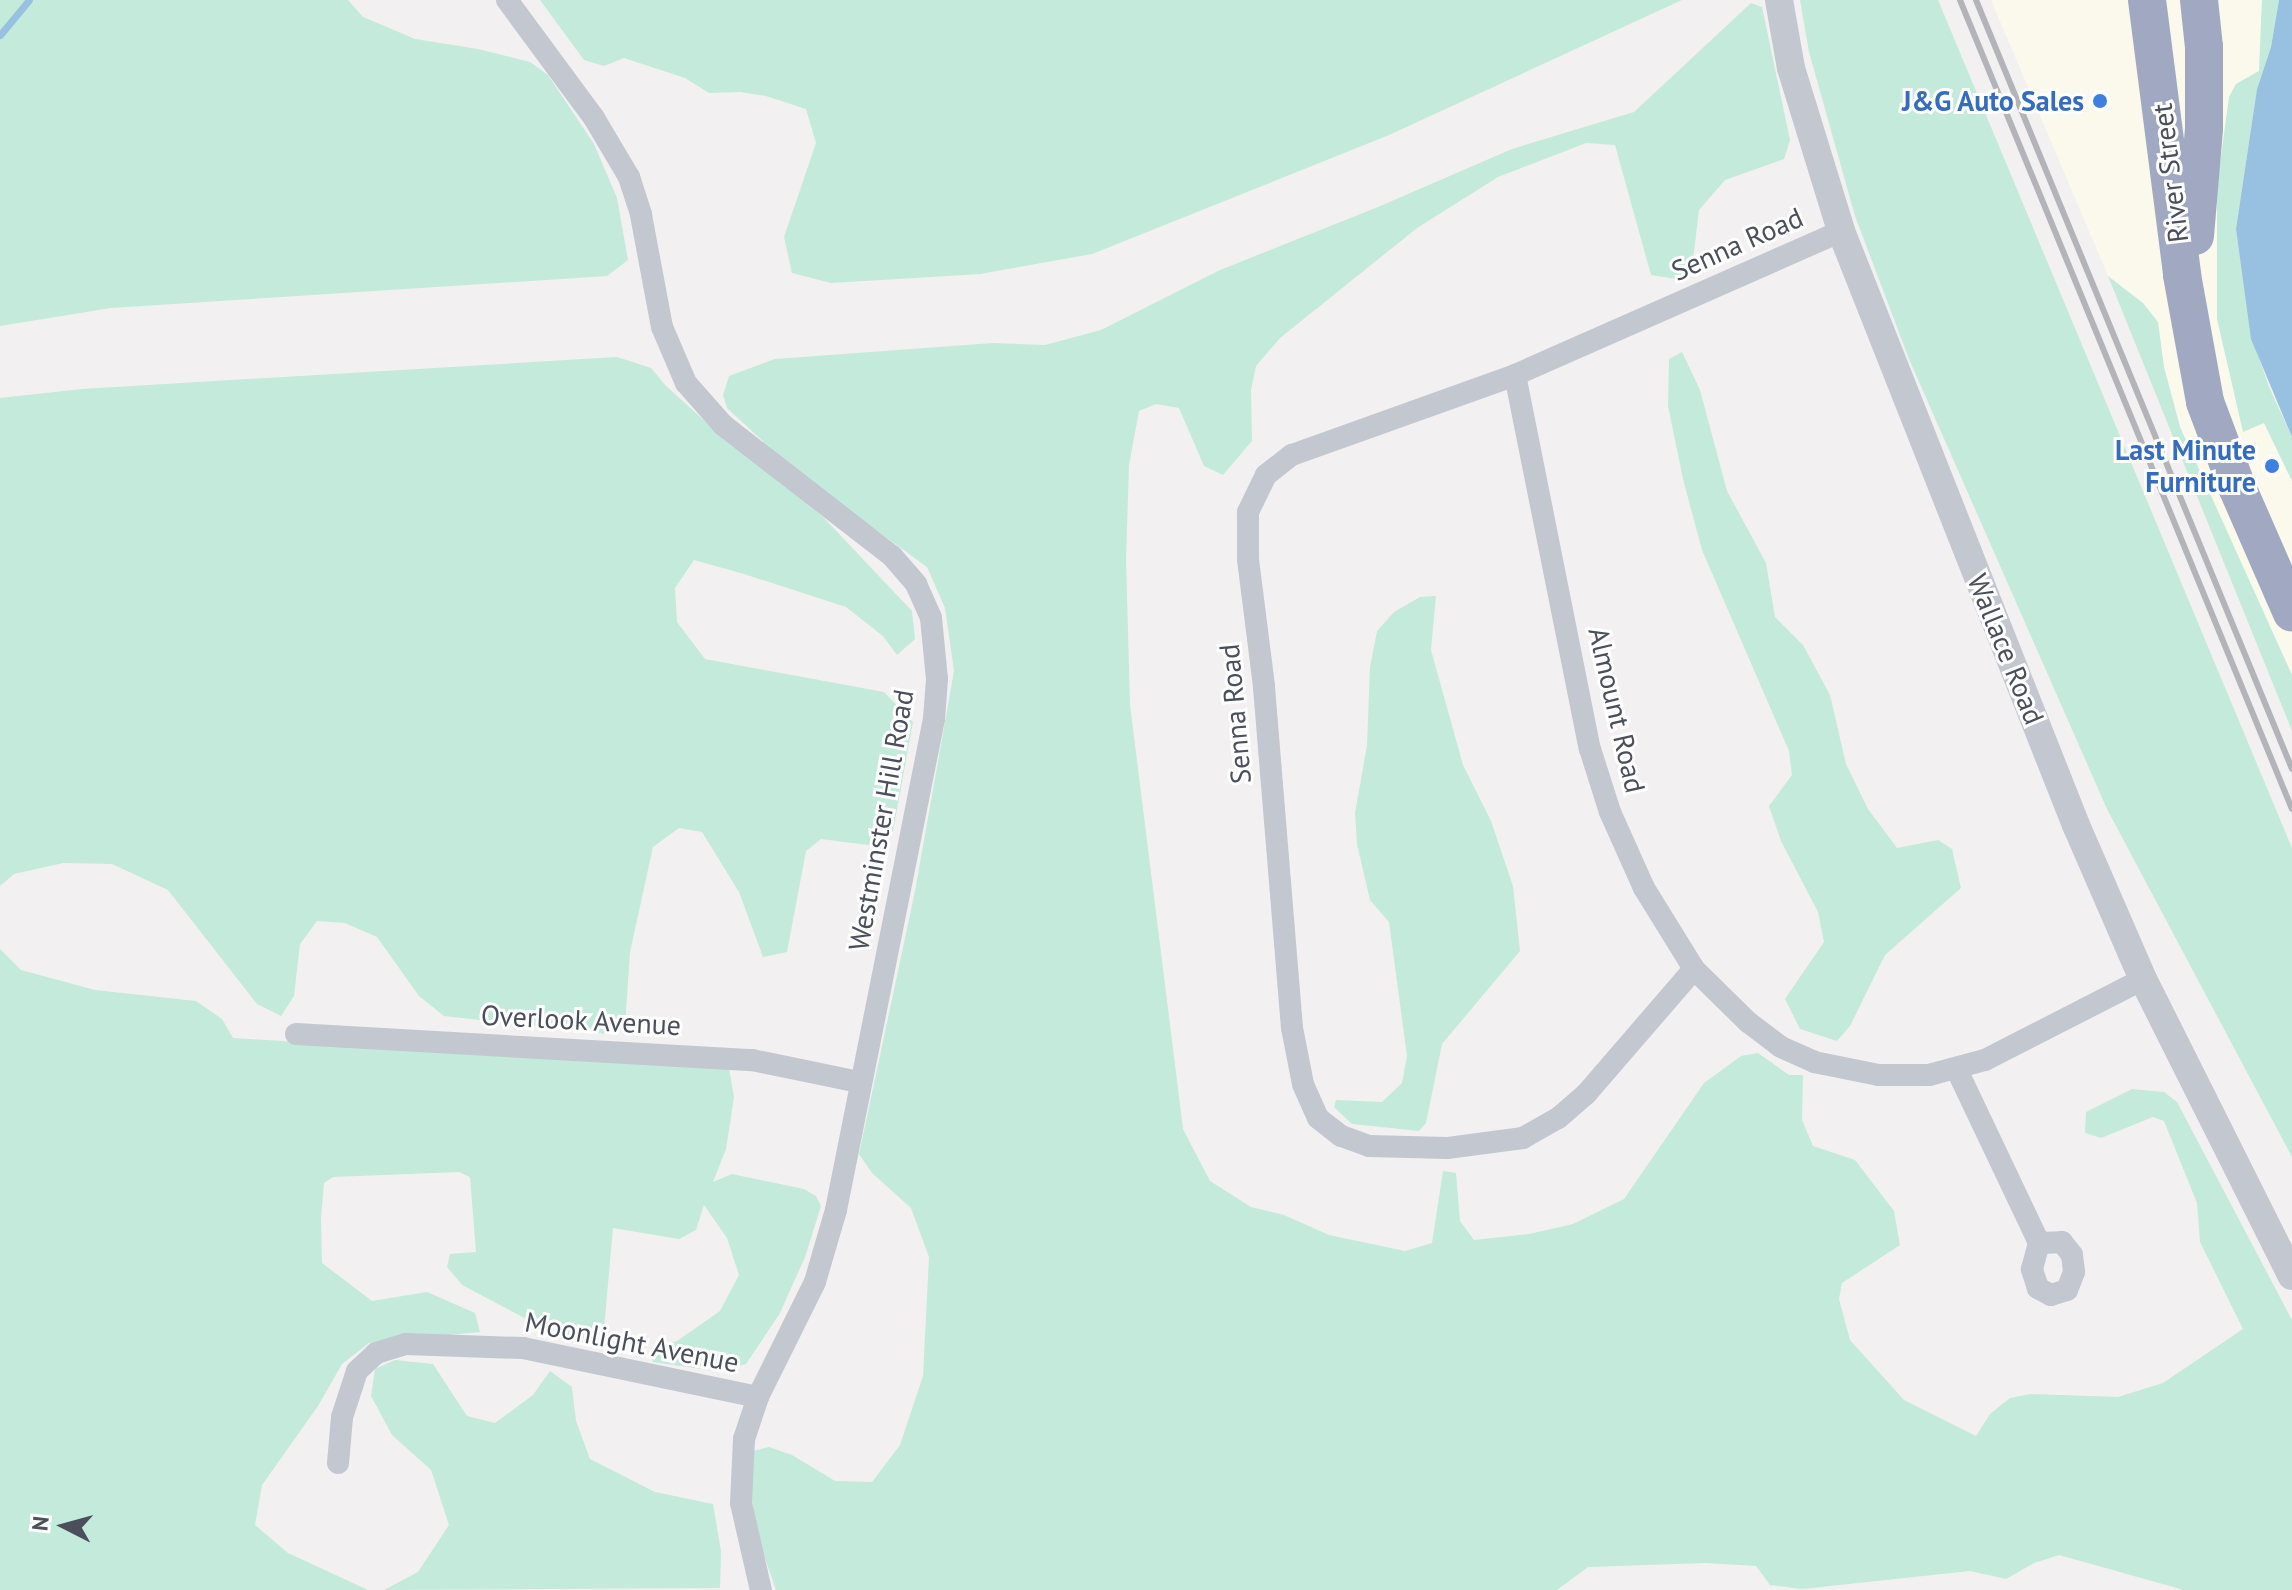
<!DOCTYPE html>
<html>
<head>
<meta charset="utf-8">
<style>
  body { margin:0 }
  #map { position:relative; width:2292px; height:1590px; overflow:hidden; background:#f2f0f0; font-family:"PT Sans",sans-serif }
  div>[style] { position:absolute }
  [style*='--x'] { left:calc(var(--x)*1px); top:calc(var(--y)*1px); width:calc(var(--w)*1px); rotate:calc(var(--a)*1deg) }
  .commercial>* { inset:0; background:#faf9ec }
  .green>* { inset:0; background:#c4eadc }
  .water>* { inset:0; background:#97c0e1 }
  .stream>* { height:7px; margin:-3.5px; padding:0 3.5px; transform-origin:3.5px; border-radius:3.5px; background:#97c0e1 }
  .minor>* { height:22px; margin:-11px; padding:0 11px; transform-origin:11px; border-radius:11px; background:#c2c7d0 }
  .tertiary>* { height:28px; margin:-14px; padding:0 14px; transform-origin:14px; border-radius:14px; background:#c2c7d0 }
  .trunk>* { height:38px; margin:-19px; padding:0 19px; transform-origin:19px; border-radius:19px; background:#a0a8c2 }
  .rail>* { height:6px; margin:-3px; padding:0 3px; transform-origin:3px; border-radius:3px; background:#b3b4b9 }
  .dots>* { width:22px; height:22px; translate:-50% -50%; box-sizing:border-box; border:4px solid #fff; border-radius:50% }
  span { translate:-50% -50%; white-space:nowrap; text-align:center; line-height:1.15; -webkit-text-stroke:6px #fff; paint-order:stroke }
  .shop-label { font-size:28px; color:#366cbe; font-weight:700 }
  .right { translate:-100% -50%; text-align:right }
  .street-label { font-size:28px; color:#4a4f5b }
  .north { position:absolute; left:24px; top:1486px; width:80px; height:80px; -webkit-text-stroke:6px #fff; paint-order:stroke; rotate:276deg; font-size:22px; font-weight:700; line-height:32px; text-align:center; color:#4a4f5b }
  .north::after { content:''; display:block; margin:auto; width:28px; height:36px; background:#4a4f5b; clip-path:polygon(50% 0,100% 100%,50% 72%,0 100%) }
</style>
</head>
<body>
<div id="map">
  <div class="commercial">
    <i style="clip-path:polygon(1991px 0,2262px 0,2259px 71px,2236px 84px,2229px 97px,2243px 431px,2264px 423px,2292px 481px,2292px 675px,2180px 427px,2164px 367px,2158px 322px,2108px 276px)"></i>
  </div>
  <div class="green">
    <i style="clip-path:polygon(0 0,348px 0,363px 17px,415px 39px,478px 49px,530px 62px,548px 75px,594px 144px,617px 198px,628px 260px,607px 276px,111px 308px,0 326px)"></i>
    <i style="clip-path:polygon(540px 0,1682px 0,1389px 135px,1092px 254px,980px 274px,831px 283px,792px 273px,784px 237px,816px 143px,806px 109px,766px 96px,740px 92px,709px 93px,685px 78px,624px 58px,604px 66px,584px 60px)"></i>
    <i style="clip-path:polygon(1800px 0,1938px 0,2292px 848px,2292px 1157px,2107px 809px,1909px 359px,1855px 216px,1809px 52px)"></i>
    <i style="clip-path:polygon(2262px 0,2279px 0,2271px 47px,2257px 89px,2236px 229px,2251px 335px,2269px 387px,2292px 437px,2292px 481px,2264px 423px,2243px 432px,2217px 319px,2217px 185px,2229px 97px,2236px 84px,2259px 71px)"></i>
    <i style="clip-path:polygon(1751px 3px,1762px 7px,1790px 140px,1784px 159px,1725px 180px,1699px 210px,1692px 268px,1682px 280px,1651px 275px,1615px 145px,1586px 143px,1498px 177px,1417px 228px,1280px 338px,1256px 366px,1251px 390px,1252px 441px,1223px 475px,1204px 466px,1179px 408px,1156px 404px,1139px 411px,1129px 465px,1126px 559px,1130px 705px,1183px 1129px,1210px 1181px,1251px 1207px,1284px 1215px,1329px 1235px,1405px 1251px,1432px 1243px,1443px 1171px,1456px 1173px,1460px 1221px,1474px 1240px,1529px 1234px,1573px 1224px,1624px 1199px,1704px 1083px,1741px 1056px,1758px 1053px,1789px 1075px,1803px 1075px,1802px 1120px,1813px 1146px,1855px 1160px,1894px 1211px,1900px 1245px,1842px 1283px,1839px 1299px,1850px 1340px,1904px 1400px,1976px 1436px,1990px 1414px,2010px 1398px,2030px 1394px,2118px 1397px,2163px 1383px,2243px 1329px,2200px 1242px,2197px 1203px,2164px 1121px,2153px 1117px,2101px 1138px,2085px 1133px,2086px 1112px,2132px 1089px,2164px 1092px,2177px 1102px,2292px 1320px,2292px 1590px,2184px 1590px,2059px 1555px,2034px 1563px,2006px 1579px,1970px 1571px,1802px 1589px,1770px 1585px,1756px 1566px,1706px 1563px,1588px 1567px,1557px 1590px,776px 1590px,758px 1538px,750px 1488px,754px 1451px,769px 1447px,792px 1455px,835px 1481px,872px 1482px,900px 1445px,923px 1376px,929px 1257px,911px 1208px,872px 1173px,859px 1154px,915px 891px,954px 671px,945px 608px,927px 567px,795px 471px,727px 408px,723px 395px,729px 376px,775px 359px,993px 343px,1045px 345px,1101px 330px,1220px 270px,1378px 207px,1512px 149px,1634px 112px)"></i>
    <i style="clip-path:polygon(2108px 276px,2143px 303px,2158px 322px,2164px 367px,2180px 427px,2292px 675px,2292px 731px)"></i>
    <i style="clip-path:polygon(1682px 352px,1700px 390px,1727px 491px,1766px 563px,1775px 617px,1803px 645px,1830px 695px,1846px 764px,1868px 809px,1897px 848px,1938px 840px,1952px 849px,1961px 888px,1885px 955px,1850px 1026px,1837px 1041px,1800px 1029px,1785px 999px,1824px 942px,1818px 912px,1781px 841px,1769px 806px,1792px 775px,1789px 751px,1702px 550px,1683px 479px,1668px 406px,1669px 359px)"></i>
    <i style="clip-path:polygon(617px 357px,651px 368px,666px 386px,716px 431px,823px 517px,912px 611px,915px 639px,897px 655px,883px 636px,846px 607px,744px 574px,694px 560px,675px 588px,677px 622px,705px 659px,884px 692px,913px 722px,893px 831px,884px 847px,821px 839px,806px 851px,787px 952px,763px 957px,739px 892px,702px 832px,679px 828px,653px 847px,630px 952px,625px 1026px,607px 1034px,444px 1016px,419px 996px,377px 937px,345px 923px,317px 921px,300px 944px,294px 996px,281px 1016px,257px 1004px,168px 890px,112px 864px,63px 863px,14px 874px,0 886px,0 398px,82px 389px)"></i>
    <i style="clip-path:polygon(1436px 596px,1431px 650px,1463px 765px,1491px 821px,1513px 886px,1520px 951px,1442px 1044px,1426px 1123px,1419px 1131px,1352px 1124px,1334px 1107px,1336px 1100px,1382px 1102px,1402px 1083px,1407px 1056px,1389px 922px,1370px 900px,1357px 844px,1355px 813px,1367px 745px,1370px 667px,1377px 631px,1394px 612px,1420px 597px)"></i>
    <i style="clip-path:polygon(0 949px,21px 970px,95px 990px,196px 1001px,222px 1019px,233px 1038px,729px 1068px,734px 1097px,726px 1149px,713px 1182px,732px 1174px,804px 1189px,816px 1196px,821px 1206px,805px 1257px,780px 1313px,746px 1364px,716px 1371px,653px 1362px,651px 1351px,677px 1341px,720px 1311px,739px 1275px,727px 1238px,704px 1205px,696px 1230px,679px 1239px,613px 1228px,603px 1340px,596px 1346px,575px 1340px,553px 1323px,532px 1322px,462px 1285px,447px 1267px,450px 1254px,476px 1252px,470px 1177px,459px 1172px,333px 1177px,324px 1183px,321px 1218px,322px 1263px,372px 1301px,427px 1292px,475px 1313px,480px 1332px,369px 1343px,342px 1364px,318px 1406px,262px 1485px,255px 1525px,288px 1553px,368px 1590px,0 1590px)"></i>
    <i style="clip-path:polygon(395px 1360px,433px 1364px,467px 1416px,495px 1423px,533px 1395px,550px 1371px,572px 1387px,576px 1421px,590px 1459px,655px 1492px,713px 1504px,721px 1551px,720px 1588px,384px 1590px,418px 1572px,449px 1525px,431px 1470px,392px 1435px,371px 1396px,375px 1369px)"></i>
  </div>
  <div class="water">
    <i style="clip-path:polygon(2279px 0,2292px 0,2292px 437px,2251px 339px,2236px 229px,2257px 89px,2271px 47px)"></i>
  </div>
  <div class="stream">
    <i style="--x:0;--y:35;--w:45;--a:-50.4"></i>
  </div>
  <div class="minor">
    <i style="--x:507;--y:0;--w:147;--a:53.6"></i>
    <i style="--x:594;--y:118;--w:69;--a:59.3"></i>
    <i style="--x:629;--y:177;--w:40;--a:72"></i>
    <i style="--x:641;--y:215;--w:114;--a:79.4"></i>
    <i style="--x:662;--y:327;--w:61;--a:66.8"></i>
    <i style="--x:686;--y:383;--w:56;--a:48.6"></i>
    <i style="--x:723;--y:425;--w:214;--a:37.8"></i>
    <i style="--x:892;--y:556;--w:37;--a:49"></i>
    <i style="--x:916;--y:584;--w:37;--a:66"></i>
    <i style="--x:931;--y:618;--w:61;--a:84.4"></i>
    <i style="--x:937;--y:679;--w:40;--a:94.3"></i>
    <i style="--x:934;--y:719;--w:501;--a:101.29"></i>
    <i style="--x:836;--y:1210;--w:75;--a:106.3"></i>
    <i style="--x:815;--y:1282;--w:128;--a:116.4"></i>
    <i style="--x:758;--y:1397;--w:44;--a:108.4"></i>
    <i style="--x:744;--y:1439;--w:64;--a:92.7"></i>
    <i style="--x:741;--y:1503;--w:89;--a:77.1"></i>
    <i style="--x:1515;--y:375;--w:381;--a:78.7"></i>
    <i style="--x:1590;--y:749;--w:66;--a:72.4"></i>
    <i style="--x:1610;--y:812;--w:83;--a:65.9"></i>
    <i style="--x:1644;--y:888;--w:95;--a:58.3"></i>
    <i style="--x:1694;--y:969;--w:76;--a:44.5"></i>
    <i style="--x:1748;--y:1022;--w:41;--a:37.1"></i>
    <i style="--x:1781;--y:1047;--w:36;--a:24"></i>
    <i style="--x:1814;--y:1062;--w:66;--a:11.3"></i>
    <i style="--x:1879;--y:1075;--w:50;--a:0"></i>
    <i style="--x:1929;--y:1075;--w:58;--a:-15"></i>
    <i style="--x:1985;--y:1060;--w:178;--a:-27.1"></i>
    <i style="--x:1694;--y:969;--w:165;--a:130.8"></i>
    <i style="--x:1586;--y:1094;--w:37;--a:139"></i>
    <i style="--x:1558;--y:1118;--w:40;--a:150.3"></i>
    <i style="--x:1523;--y:1138;--w:77;--a:172.5"></i>
    <i style="--x:1447;--y:1148;--w:78;--a:-178.5"></i>
    <i style="--x:1369;--y:1146;--w:30;--a:-160"></i>
    <i style="--x:1341;--y:1136;--w:29;--a:-142"></i>
    <i style="--x:1318;--y:1118;--w:37;--a:-114"></i>
    <i style="--x:1303;--y:1084;--w:57;--a:-101.1"></i>
    <i style="--x:1292;--y:1028;--w:343;--a:-94.7"></i>
    <i style="--x:1264;--y:686;--w:128;--a:-97.2"></i>
    <i style="--x:1248;--y:559;--w:47;--a:-90"></i>
    <i style="--x:1248;--y:512;--w:41;--a:-64.1"></i>
    <i style="--x:1266;--y:475;--w:33;--a:-38"></i>
    <i style="--x:1292;--y:455;--w:237;--a:-19.7"></i>
    <i style="--x:1515;--y:375;--w:356;--a:-23.8"></i>
    <i style="--x:296;--y:1034;--w:457;--a:3.3"></i>
    <i style="--x:752;--y:1060;--w:109;--a:11.6"></i>
    <i style="--x:1957;--y:1070;--w:191;--a:64.6"></i>
    <i style="--x:2039;--y:1243;--w:23;--a:-2"></i>
    <i style="--x:2062;--y:1242;--w:16;--a:52"></i>
    <i style="--x:2072;--y:1255;--w:17;--a:83"></i>
    <i style="--x:2074;--y:1272;--w:19;--a:111"></i>
    <i style="--x:2067;--y:1290;--w:17;--a:163"></i>
    <i style="--x:2051;--y:1295;--w:15;--a:-152"></i>
    <i style="--x:2038;--y:1288;--w:20;--a:-108"></i>
    <i style="--x:2032;--y:1269;--w:27;--a:-75"></i>
    <i style="--x:338;--y:1463;--w:46;--a:-85"></i>
    <i style="--x:342;--y:1417;--w:48;--a:-71.9"></i>
    <i style="--x:357;--y:1371;--w:26;--a:-43"></i>
    <i style="--x:376;--y:1353;--w:31;--a:-17"></i>
    <i style="--x:406;--y:1344;--w:117;--a:2"></i>
    <i style="--x:523;--y:1348;--w:240;--a:11.8"></i>
  </div>
  <div class="tertiary">
    <i style="--x:1779;--y:0;--w:69;--a:80"></i>
    <i style="--x:1791;--y:68;--w:170;--a:72.9"></i>
    <i style="--x:1841;--y:231;--w:639;--a:68.42"></i>
    <i style="--x:2076;--y:825;--w:168;--a:66.5"></i>
    <i style="--x:2143;--y:979;--w:332;--a:63.4"></i>
  </div>
  <div class="trunk">
    <i style="--x:2147;--y:0;--w:277;--a:82.7"></i>
    <i style="--x:2182;--y:275;--w:129;--a:79.7"></i>
    <i style="--x:2205;--y:402;--w:91;--a:69.4"></i>
    <i style="--x:2237;--y:487;--w:137;--a:66.4"></i>
    <i style="--x:2195;--y:236;--w:108;--a:-85.2"></i>
    <i style="--x:2204;--y:128;--w:81;--a:-90"></i>
    <i style="--x:2204;--y:47;--w:47;--a:-96.1"></i>
  </div>
  <div class="rail">
    <i style="--x:1960;--y:0;--w:874;--a:67.69"></i>
    <i style="--x:1976;--y:0;--w:831;--a:67.66"></i>
  </div>
  <div class="dots">
    <i style="left:2100px;top:101px;background:#3f7fe0"></i>
    <i style="left:2272px;top:466px;background:#3f7fe0"></i>
  </div>
  <div class="shop-label">
    <span class="right" style="left:2084px;top:101px">J&amp;G Auto Sales</span>
    <span class="right" style="left:2256px;top:466px">Last Minute<br>Furniture</span>
  </div>
  <div class="street-label">
    <span style="left:2170px;top:173px;rotate:-97deg">River Street</span>
    <span style="left:1737px;top:244px;rotate:-24deg">Senna Road</span>
    <span style="left:2006px;top:649px;rotate:68deg">Wallace Road</span>
    <span style="left:1617px;top:710px;rotate:77deg">Almount Road</span>
    <span style="left:1235px;top:714px;rotate:-95deg">Senna Road</span>
    <span style="left:881px;top:820px;rotate:-80deg">Westminster Hill Road</span>
    <span style="left:581px;top:1020px;rotate:3deg">Overlook Avenue</span>
    <span style="left:632px;top:1342px;rotate:11deg">Moonlight Avenue</span>
  </div>
  <div class="north">N</div>
</div>
</body>
</html>
